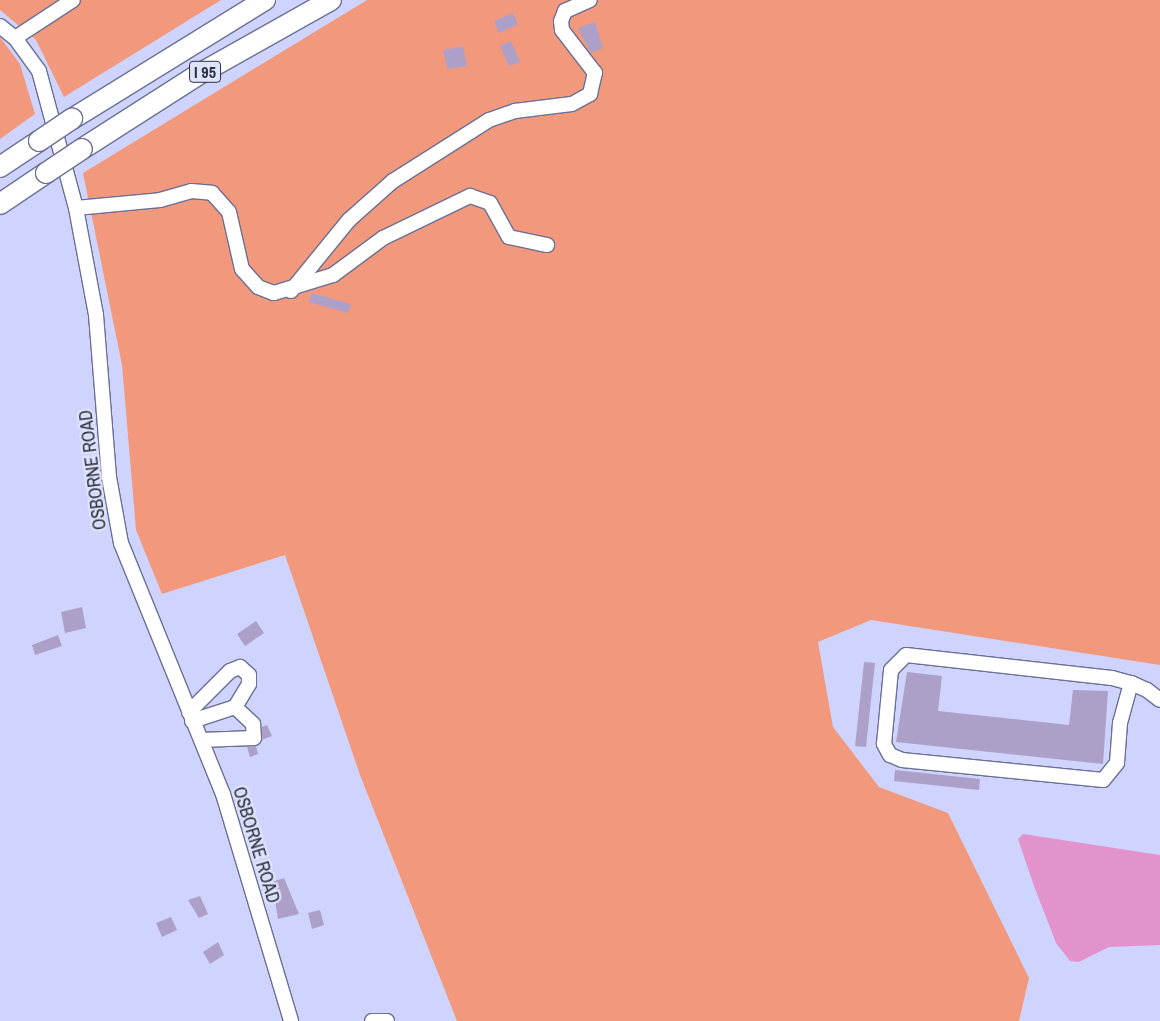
<!DOCTYPE html>
<html>
<head>
<meta charset="utf-8">
<style>
  body { margin:0 }
  #map { position:relative; width:1160px; height:1021px; overflow:hidden; background:#ced4fe; font-family:"Archivo Narrow",sans-serif }
  div>[style] { position:absolute }
  [style*='--x'] { left:calc(var(--x)*1px); top:calc(var(--y)*1px); width:calc(var(--w)*1px); rotate:calc(var(--a)*1deg) }
  .green>* { inset:0; background:#f2997d }
  .water>* { inset:0; background:#e393cb }
  .building>* { inset:0; background:#aca0c8 }
  .roads { filter:drop-shadow(1px 0 #6a6f94) drop-shadow(-1px 0 #6a6f94) drop-shadow(0 1px #6a6f94) drop-shadow(0 -1px #6a6f94) }
  .minor>* { height:14px; margin:-7px; padding:0 7px; transform-origin:7px; border-radius:7px; background:#fff }
  .highway>* { height:20px; margin:-10px; padding:0 10px; transform-origin:10px; border-radius:10px; background:#fff }
  .bridges { filter:drop-shadow(1px 0 #6a6f94) drop-shadow(-1px 0 #6a6f94) drop-shadow(0 1px #6a6f94) drop-shadow(0 -1px #6a6f94) }
  .highway-bridge>* { height:20px; margin:-10px; padding:0 10px; transform-origin:10px; border-radius:10px; background:#fff }
  span { translate:-50% -50%; white-space:nowrap; text-align:center; line-height:1.15; -webkit-text-stroke:4.5px #dfe3fc; paint-order:stroke }
  .shield-label span { padding:1px 4px; background:#dfe3fc; border:1px solid; border-radius:4px; -webkit-text-stroke-width:0 }
  .shield-label { font-size:16px; color:#2d3040; font-weight:700 }
  .street-label { font-size:18px; color:#2d3040 }
</style>
</head>
<body>
<div id="map">
  <div class="green">
    <i style="clip-path:polygon(0 0,221px 0,64px 97px,36px 40px,0 10px)"></i>
    <i style="clip-path:polygon(367px 0,1160px 0,1160px 665px,871px 620px,818px 642px,833px 727px,879px 787px,948px 813px,1029px 978px,1019px 1021px,457px 1021px,360px 775px,285px 555px,162px 594px,136px 530px,122px 365px,83px 173px)"></i>
    <i style="clip-path:polygon(0 37px,20px 64px,35px 114px,0 139px)"></i>
  </div>
  <div class="water">
    <i style="clip-path:polygon(1023px 834px,1160px 855px,1160px 945px,1109px 947px,1079px 962px,1070px 961px,1056px 943px,1034px 886px,1018px 839px)"></i>
  </div>
  <div class="building">
    <i style="clip-path:polygon(513px 13px,518px 24px,499px 33px,494px 21px)"></i>
    <i style="clip-path:polygon(595px 22px,603px 48px,591px 53px,578px 28px)"></i>
    <i style="clip-path:polygon(511px 41px,520px 62px,509px 66px,500px 46px)"></i>
    <i style="clip-path:polygon(463px 46px,467px 66px,447px 69px,443px 50px)"></i>
    <i style="clip-path:polygon(312px 293px,351px 304px,348px 313px,309px 302px)"></i>
    <i style="clip-path:polygon(82px 607px,86px 628px,65px 633px,61px 612px)"></i>
    <i style="clip-path:polygon(256px 621px,264px 633px,245px 646px,237px 634px)"></i>
    <i style="clip-path:polygon(58px 635px,62px 646px,35px 655px,32px 645px)"></i>
    <i style="clip-path:polygon(864px 662px,875px 663px,866px 747px,855px 746px)"></i>
    <i style="clip-path:polygon(907px 672px,942px 676px,938px 711px,1069px 725px,1073px 690px,1108px 691px,1103px 764px,896px 742px)"></i>
    <i style="clip-path:polygon(267px 725px,272px 736px,262px 740px,262px 727px)"></i>
    <i style="clip-path:polygon(256px 746px,258px 754px,250px 757px,247px 747px)"></i>
    <i style="clip-path:polygon(895px 770px,980px 779px,979px 790px,894px 781px)"></i>
    <i style="clip-path:polygon(284px 878px,299px 914px,278px 919px,272px 882px)"></i>
    <i style="clip-path:polygon(200px 896px,208px 914px,199px 918px,188px 900px)"></i>
    <i style="clip-path:polygon(320px 910px,324px 925px,312px 929px,308px 913px)"></i>
    <i style="clip-path:polygon(171px 917px,177px 930px,162px 937px,156px 923px)"></i>
    <i style="clip-path:polygon(218px 942px,224px 955px,210px 964px,203px 952px)"></i>
  </div>
  <div class="roads">
    <div class="minor">
      <i style="--x:0;--y:26;--w:19;--a:39"></i>
      <i style="--x:15;--y:38;--w:41;--a:54"></i>
      <i style="--x:39;--y:71;--w:142;--a:74.9"></i>
      <i style="--x:76;--y:208;--w:109;--a:79.4"></i>
      <i style="--x:96;--y:315;--w:163;--a:85.4"></i>
      <i style="--x:109;--y:477;--w:67;--a:79.7"></i>
      <i style="--x:121;--y:543;--w:271;--a:67.9"></i>
      <i style="--x:223;--y:794;--w:237;--a:73.3"></i>
      <i style="--x:15;--y:38;--w:69;--a:-33.2"></i>
      <i style="--x:76;--y:208;--w:84;--a:-5.4"></i>
      <i style="--x:160;--y:200;--w:32;--a:-16"></i>
      <i style="--x:191;--y:191;--w:21;--a:5"></i>
      <i style="--x:212;--y:193;--w:25;--a:48"></i>
      <i style="--x:229;--y:212;--w:58;--a:77.2"></i>
      <i style="--x:242;--y:269;--w:24;--a:48"></i>
      <i style="--x:258;--y:287;--w:17;--a:21"></i>
      <i style="--x:274;--y:293;--w:62;--a:-17"></i>
      <i style="--x:333;--y:275;--w:62;--a:-36.5"></i>
      <i style="--x:383;--y:238;--w:97;--a:-25.8"></i>
      <i style="--x:470;--y:196;--w:21;--a:19"></i>
      <i style="--x:490;--y:203;--w:39;--a:61"></i>
      <i style="--x:509;--y:237;--w:39;--a:12"></i>
      <i style="--x:291;--y:291;--w:92;--a:-50.8"></i>
      <i style="--x:349;--y:220;--w:59;--a:-41.6"></i>
      <i style="--x:393;--y:181;--w:114;--a:-32.4"></i>
      <i style="--x:489;--y:120;--w:28;--a:-19"></i>
      <i style="--x:515;--y:111;--w:57;--a:-7"></i>
      <i style="--x:572;--y:104;--w:21;--a:-29"></i>
      <i style="--x:590;--y:94;--w:22;--a:-77"></i>
      <i style="--x:595;--y:73;--w:54;--a:-127.5"></i>
      <i style="--x:562;--y:30;--w:9;--a:-96"></i>
      <i style="--x:561;--y:21;--w:11;--a:-68"></i>
      <i style="--x:565;--y:11;--w:27;--a:-24"></i>
      <i style="--x:1131;--y:683;--w:41;--a:105.4"></i>
      <i style="--x:1120;--y:723;--w:40;--a:94.3"></i>
      <i style="--x:1117;--y:763;--w:22;--a:129"></i>
      <i style="--x:1103;--y:780;--w:202;--a:-174.3"></i>
      <i style="--x:902;--y:760;--w:13;--a:-157"></i>
      <i style="--x:890;--y:755;--w:13;--a:-119"></i>
      <i style="--x:884;--y:744;--w:74;--a:-84.6"></i>
      <i style="--x:891;--y:670;--w:21;--a:-45"></i>
      <i style="--x:906;--y:655;--w:207;--a:6.4"></i>
      <i style="--x:1112;--y:678;--w:20;--a:15"></i>
      <i style="--x:1131;--y:683;--w:17;--a:24"></i>
      <i style="--x:1147;--y:690;--w:16;--a:38"></i>
      <i style="--x:189;--y:712;--w:58;--a:-45"></i>
      <i style="--x:230;--y:671;--w:11;--a:-22"></i>
      <i style="--x:240;--y:667;--w:12;--a:42"></i>
      <i style="--x:249;--y:675;--w:9;--a:90"></i>
      <i style="--x:249;--y:684;--w:27;--a:121"></i>
      <i style="--x:192;--y:721;--w:45;--a:-18"></i>
      <i style="--x:235;--y:707;--w:25;--a:43"></i>
      <i style="--x:253;--y:724;--w:14;--a:86"></i>
      <i style="--x:254;--y:738;--w:53;--a:177.8"></i>
      <i style="--x:372;--y:1021;--w:15;--a:0"></i>
    </div>
    <div class="highway">
      <i style="--x:72;--y:119;--w:227;--a:-31.7"></i>
      <i style="--x:82;--y:149;--w:141;--a:-32.6"></i>
      <i style="--x:201;--y:73;--w:149;--a:-29.3"></i>
      <i style="--x:0;--y:167;--w:47;--a:-33.7"></i>
      <i style="--x:0;--y:204;--w:55;--a:-34"></i>
    </div>
  </div>
  <div class="bridges">
    <div class="highway-bridge">
      <i style="--x:39;--y:141;--w:40;--a:-34"></i>
      <i style="--x:46;--y:173;--w:43;--a:-33.7"></i>
    </div>
  </div>
  <div class="shield-label">
    <span style="left:205px;top:72px">I 95</span>
  </div>
  <div class="street-label">
    <span style="left:93px;top:470px;rotate:-97deg">OSBORNE ROAD</span>
    <span style="left:256px;top:845px;rotate:73deg">OSBORNE ROAD</span>
  </div>
</div>
</body>
</html>
